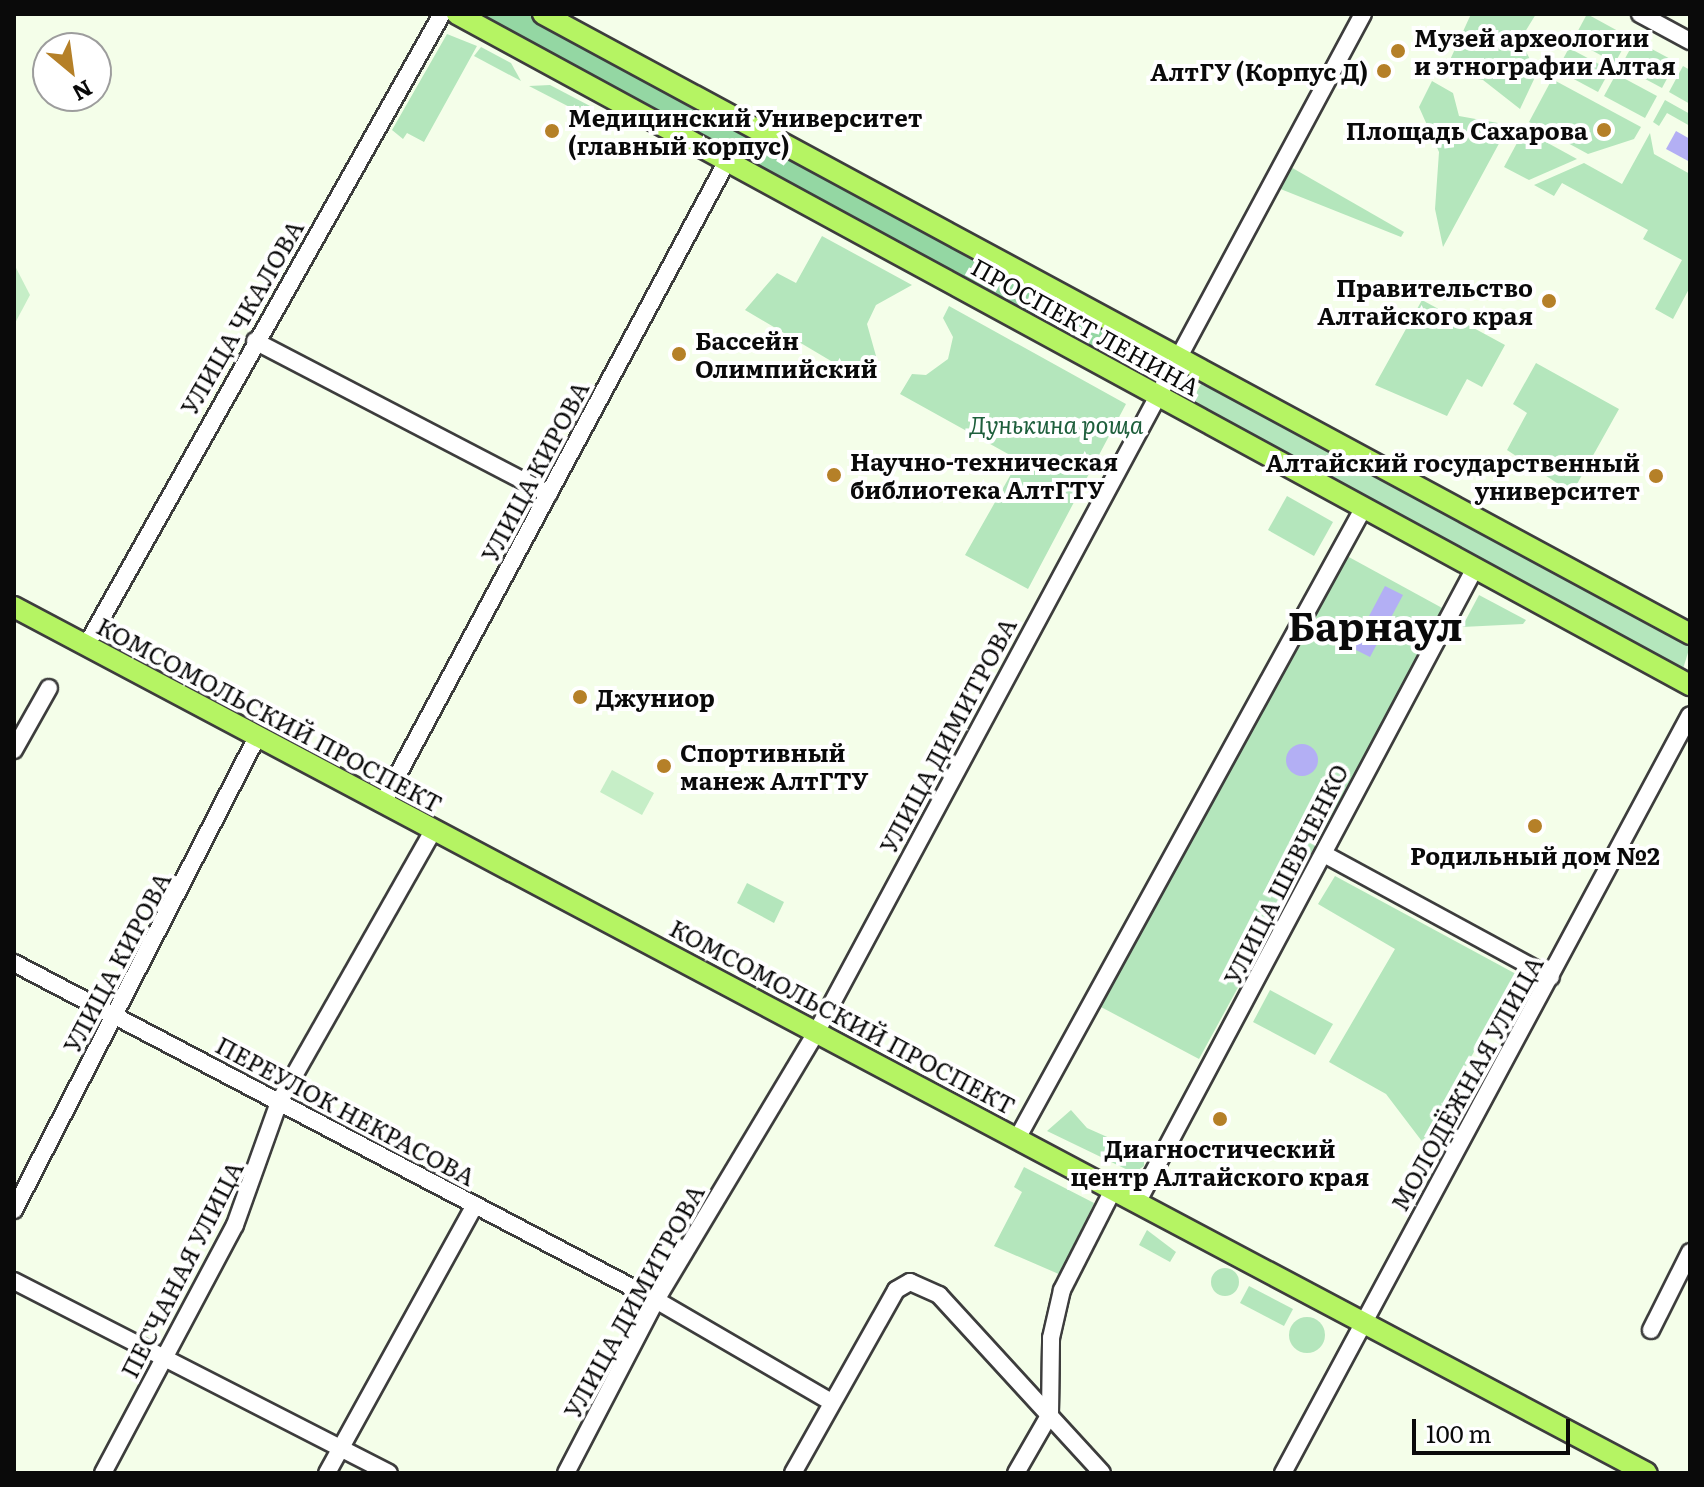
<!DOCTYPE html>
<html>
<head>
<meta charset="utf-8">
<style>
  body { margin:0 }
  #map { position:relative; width:1704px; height:1487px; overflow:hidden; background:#f4fee9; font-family:Literata,serif }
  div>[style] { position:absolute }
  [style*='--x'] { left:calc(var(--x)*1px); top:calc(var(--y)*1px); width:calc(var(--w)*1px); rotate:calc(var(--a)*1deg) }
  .green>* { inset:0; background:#b4e6bc }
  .round { border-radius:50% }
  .forest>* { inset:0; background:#94d7a3 }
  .pitch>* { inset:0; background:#c6eec7 }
  .water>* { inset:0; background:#b3aff4 }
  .roads { filter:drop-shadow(2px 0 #3d3d3d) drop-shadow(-2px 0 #3d3d3d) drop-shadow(0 2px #3d3d3d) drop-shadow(0 -2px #3d3d3d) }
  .minor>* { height:16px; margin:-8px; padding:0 8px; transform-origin:8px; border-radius:8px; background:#fff }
  .major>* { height:20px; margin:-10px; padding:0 10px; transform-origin:10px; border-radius:10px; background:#b5f463 }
  .dots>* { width:22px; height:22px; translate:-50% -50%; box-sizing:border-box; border:4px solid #fff; border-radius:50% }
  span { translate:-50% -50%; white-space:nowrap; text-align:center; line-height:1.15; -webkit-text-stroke:8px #fff; paint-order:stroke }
  .poi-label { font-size:24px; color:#0a0a0a; font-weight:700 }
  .left { translate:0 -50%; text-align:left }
  .right { translate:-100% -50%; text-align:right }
  .street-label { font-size:24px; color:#0a0a0a }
  .park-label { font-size:24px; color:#1e5f3c; font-style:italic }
  .town-label { font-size:40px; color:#0a0a0a; font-weight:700 }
  .frame { position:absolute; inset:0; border:16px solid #0a0a0a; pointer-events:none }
  .north { position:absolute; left:32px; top:32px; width:80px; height:80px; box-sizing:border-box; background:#fff; border:2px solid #9d9d9d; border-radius:50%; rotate:151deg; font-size:22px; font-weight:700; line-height:32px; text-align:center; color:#0a0a0a }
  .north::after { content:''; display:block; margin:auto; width:28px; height:36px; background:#b58028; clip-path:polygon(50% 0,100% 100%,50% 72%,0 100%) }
  .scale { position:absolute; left:1412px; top:1419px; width:158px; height:36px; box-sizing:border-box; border:4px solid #0a0a0a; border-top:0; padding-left:10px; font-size:24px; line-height:28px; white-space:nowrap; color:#0a0a0a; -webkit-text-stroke:6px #fff; paint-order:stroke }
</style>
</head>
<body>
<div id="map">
  <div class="green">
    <i style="clip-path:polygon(1471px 14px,1536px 14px,1520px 40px,1537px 73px,1520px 109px,1483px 80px,1444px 73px)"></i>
    <i style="clip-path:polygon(1587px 14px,1629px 37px,1615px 63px,1573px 40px)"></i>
    <i style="clip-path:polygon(447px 34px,477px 46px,424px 142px,407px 133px,403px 139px,392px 130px)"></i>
    <i style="clip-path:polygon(1635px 40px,1676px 62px,1662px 88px,1621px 66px)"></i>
    <i style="clip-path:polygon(481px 47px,511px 63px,521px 81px,474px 56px)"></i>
    <i style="clip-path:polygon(1569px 48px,1610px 70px,1598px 92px,1557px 70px)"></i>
    <i style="clip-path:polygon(1683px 66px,1690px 70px,1690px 104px,1669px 92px)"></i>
    <i style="clip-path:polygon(1616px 74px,1657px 96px,1645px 118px,1604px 96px)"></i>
    <i style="clip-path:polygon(1552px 79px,1641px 127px,1634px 139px,1588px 154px,1529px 122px)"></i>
    <i style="clip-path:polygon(1432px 81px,1453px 93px,1459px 116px,1509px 125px,1443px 247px,1435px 209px,1439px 152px,1419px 107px)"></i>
    <i style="clip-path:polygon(550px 85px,590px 106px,585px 115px,529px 86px)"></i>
    <i style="clip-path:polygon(1665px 100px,1690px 114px,1690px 126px,1667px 113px,1659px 126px,1653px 122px)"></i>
    <i style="clip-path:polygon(1524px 130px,1577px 159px,1529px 180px,1504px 167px)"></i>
    <i style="clip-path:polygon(1650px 133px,1654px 154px,1690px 174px,1690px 287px,1673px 319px,1655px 309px,1682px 260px,1643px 239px,1648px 230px,1562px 183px,1554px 196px,1534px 185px,1584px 163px,1622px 184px)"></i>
    <i style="clip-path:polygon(1289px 166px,1404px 232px,1401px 237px,1278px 188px)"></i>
    <i style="clip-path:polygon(822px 236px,912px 285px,876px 305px,867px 324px,876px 356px,863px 380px,745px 310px,777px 273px,796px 283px)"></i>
    <i style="clip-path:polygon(1422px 300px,1505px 345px,1482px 387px,1467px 379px,1447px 416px,1375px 385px)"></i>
    <i style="clip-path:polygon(949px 306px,1126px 404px,1028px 589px,965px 555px,1019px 460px,900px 394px,912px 374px,926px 375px,948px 359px,953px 337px,943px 318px)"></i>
    <i style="clip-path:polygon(1536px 363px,1619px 409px,1572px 493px,1507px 450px,1527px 413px,1513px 404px)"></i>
    <i style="clip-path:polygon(1202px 382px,1690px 646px,1683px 669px,1191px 403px)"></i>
    <i style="clip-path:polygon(1287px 496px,1333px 522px,1314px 556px,1268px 530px)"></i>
    <i style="clip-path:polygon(1347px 556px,1444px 609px,1199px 1059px,1101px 1007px)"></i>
    <i style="clip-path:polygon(1479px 595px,1526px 620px,1523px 624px,1462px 627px)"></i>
    <i style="clip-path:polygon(1335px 876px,1516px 974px,1424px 1144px,1386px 1094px,1329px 1062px,1395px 949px,1318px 904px)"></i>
    <i style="clip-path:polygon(747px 883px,784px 902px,774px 923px,737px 903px)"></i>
    <i style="clip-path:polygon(1270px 990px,1333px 1024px,1315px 1055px,1253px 1022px)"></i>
    <i style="clip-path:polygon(1071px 1110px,1087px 1128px,1132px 1148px,1144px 1144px,1144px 1166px,1134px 1173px,1047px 1131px)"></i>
    <i style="clip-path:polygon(1024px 1167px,1094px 1203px,1061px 1275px,994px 1246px,1022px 1192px,1014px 1187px)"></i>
    <i style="clip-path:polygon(1147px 1230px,1176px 1252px,1170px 1262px,1139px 1245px)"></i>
    <i class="round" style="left:1211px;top:1268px;width:28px;height:28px"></i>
    <i style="clip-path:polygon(1249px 1286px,1293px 1309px,1284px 1326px,1240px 1303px)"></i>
    <i class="round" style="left:1289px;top:1317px;width:36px;height:36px"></i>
  </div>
  <div class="forest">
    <i style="clip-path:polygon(527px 14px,1148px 351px,1136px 373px,477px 15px)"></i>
  </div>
  <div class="pitch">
    <i style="clip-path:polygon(14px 264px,30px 295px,14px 325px)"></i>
    <i style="clip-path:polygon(612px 770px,654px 793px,642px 815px,600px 792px)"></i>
  </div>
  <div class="water">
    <i style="clip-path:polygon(1676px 131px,1690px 139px,1690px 162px,1666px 149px)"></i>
    <i style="clip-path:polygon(1385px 586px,1403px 595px,1370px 657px,1352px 648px)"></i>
    <i class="round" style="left:1286px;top:744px;width:32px;height:32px"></i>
  </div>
  <div class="roads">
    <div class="minor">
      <i style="--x:1640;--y:14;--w:57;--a:28.4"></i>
      <i style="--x:255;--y:341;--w:331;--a:27.5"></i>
      <i style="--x:86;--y:646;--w:725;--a:-60.61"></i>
      <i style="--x:14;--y:750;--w:71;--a:-60.6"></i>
      <i style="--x:382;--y:804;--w:730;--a:-61.78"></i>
      <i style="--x:1324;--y:854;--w:258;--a:28.5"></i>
      <i style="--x:14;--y:963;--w:725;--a:27.7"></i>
      <i style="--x:656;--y:1300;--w:203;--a:30.2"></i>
      <i style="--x:1018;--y:1137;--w:719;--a:-61.22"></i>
      <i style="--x:1137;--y:1203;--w:719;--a:-61.97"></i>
      <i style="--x:14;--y:1210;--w:534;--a:-62.81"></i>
      <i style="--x:14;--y:1281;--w:421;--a:27.1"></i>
      <i style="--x:1651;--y:1330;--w:87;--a:-63.4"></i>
      <i style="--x:103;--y:1473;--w:281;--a:-62"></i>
      <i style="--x:235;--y:1225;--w:131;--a:-70.3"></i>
      <i style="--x:279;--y:1102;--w:312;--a:-60.4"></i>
      <i style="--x:327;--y:1473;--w:306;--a:-61.1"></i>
      <i style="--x:566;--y:1473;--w:195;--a:-62.5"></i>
      <i style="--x:656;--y:1300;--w:313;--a:-59.1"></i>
      <i style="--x:817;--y:1031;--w:1154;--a:-61.77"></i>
      <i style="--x:793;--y:1473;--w:210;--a:-60.6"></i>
      <i style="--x:896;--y:1290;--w:16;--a:-30"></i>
      <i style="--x:910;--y:1282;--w:32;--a:24"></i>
      <i style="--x:939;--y:1295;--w:241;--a:47.5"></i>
      <i style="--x:1016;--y:1473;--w:68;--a:-60"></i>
      <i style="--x:1050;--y:1414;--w:76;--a:-89.2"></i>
      <i style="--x:1051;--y:1338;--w:49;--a:-77.1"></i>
      <i style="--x:1062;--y:1290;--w:112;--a:-63"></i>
      <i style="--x:1283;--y:1473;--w:860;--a:-61.77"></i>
    </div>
    <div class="major">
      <i style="--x:457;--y:14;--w:1404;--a:28.56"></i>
      <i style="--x:543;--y:14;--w:1304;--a:28.39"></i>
      <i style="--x:14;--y:607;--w:1848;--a:27.94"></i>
    </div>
  </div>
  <div class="dots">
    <i style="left:1398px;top:51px;background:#b58028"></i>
    <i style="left:1384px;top:71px;background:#b58028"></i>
    <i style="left:1604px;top:130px;background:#b58028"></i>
    <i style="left:552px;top:131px;background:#b58028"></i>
    <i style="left:1549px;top:301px;background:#b58028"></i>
    <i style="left:679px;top:354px;background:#b58028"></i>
    <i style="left:834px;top:475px;background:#b58028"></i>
    <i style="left:1656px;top:476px;background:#b58028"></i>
    <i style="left:580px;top:697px;background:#b58028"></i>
    <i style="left:664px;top:766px;background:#b58028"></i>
    <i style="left:1535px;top:826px;background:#b58028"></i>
    <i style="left:1220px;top:1119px;background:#b58028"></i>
  </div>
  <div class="poi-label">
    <span class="left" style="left:1414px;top:51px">Музей археологии<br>и этнографии Алтая</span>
    <span class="right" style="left:1368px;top:71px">АлтГУ (Корпус Д)</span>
    <span class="left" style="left:568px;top:131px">Медицинский Университет<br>(главный корпус)</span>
    <span class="right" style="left:1588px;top:130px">Площадь Сахарова</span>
    <span class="right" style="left:1533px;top:301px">Правительство<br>Алтайского края</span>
    <span class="left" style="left:695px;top:354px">Бассейн<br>Олимпийский</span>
    <span class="left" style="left:850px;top:475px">Научно-техническая<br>библиотека АлтГТУ</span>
    <span class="right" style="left:1640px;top:476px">Алтайский государственный<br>университет</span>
    <span class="left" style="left:596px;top:697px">Джуниор</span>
    <span class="left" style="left:680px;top:766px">Спортивный<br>манеж АлтГТУ</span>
    <span style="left:1535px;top:855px">Родильный дом №2</span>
    <span style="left:1220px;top:1162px">Диагностический<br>центр Алтайского края</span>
  </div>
  <div class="street-label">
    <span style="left:241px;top:317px;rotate:-60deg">УЛИЦА ЧКАЛОВА</span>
    <span style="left:1086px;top:326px;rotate:29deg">ПРОСПЕКТ ЛЕНИНА</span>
    <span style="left:534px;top:471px;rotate:-62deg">УЛИЦА КИРОВА</span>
    <span style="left:270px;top:714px;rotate:28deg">КОМСОМОЛЬСКИЙ ПРОСПЕКТ</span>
    <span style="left:947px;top:735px;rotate:-62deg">УЛИЦА ДИМИТРОВА</span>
    <span style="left:1285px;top:874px;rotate:-63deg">УЛИЦА ШЕВЧЕНКО</span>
    <span style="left:116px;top:962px;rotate:-62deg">УЛИЦА КИРОВА</span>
    <span style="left:843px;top:1016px;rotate:28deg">КОМСОМОЛЬСКИЙ ПРОСПЕКТ</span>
    <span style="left:1466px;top:1083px;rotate:-61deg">МОЛОДЁЖНАЯ УЛИЦА</span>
    <span style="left:346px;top:1110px;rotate:28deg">ПЕРЕУЛОК НЕКРАСОВА</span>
    <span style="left:181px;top:1269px;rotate:-63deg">ПЕСЧАНАЯ УЛИЦА</span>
    <span style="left:633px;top:1301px;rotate:-61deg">УЛИЦА ДИМИТРОВА</span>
  </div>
  <div class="park-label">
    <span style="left:1056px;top:424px">Дунькина роща</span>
  </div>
  <div class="town-label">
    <span style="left:1375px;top:624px">Барнаул</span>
  </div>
  <div class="frame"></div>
  <div class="north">N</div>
  <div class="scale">100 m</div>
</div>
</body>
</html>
